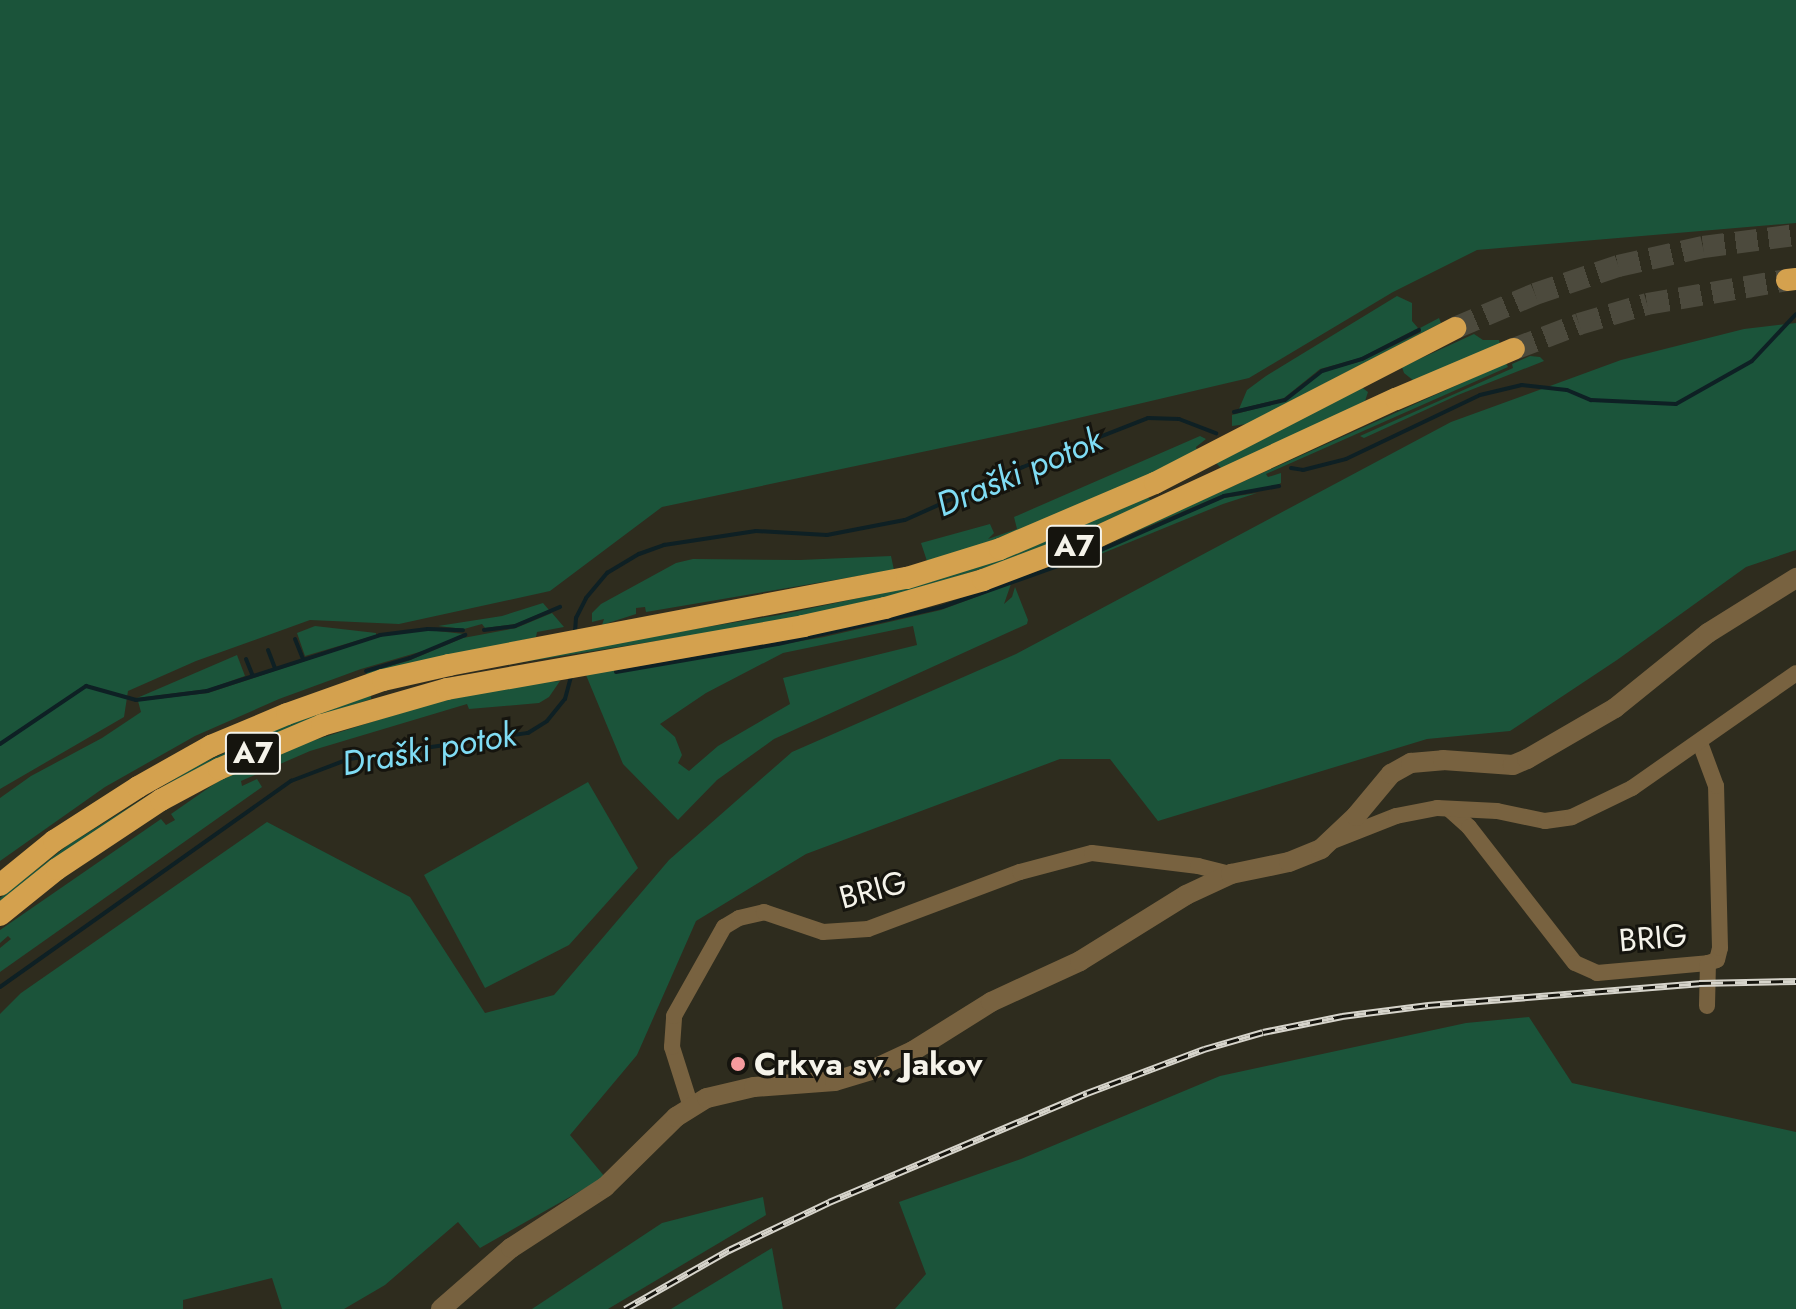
<!DOCTYPE html>
<html>
<head>
<meta charset="utf-8">
<style>
  body { margin:0 }
  #map { position:relative; width:1796px; height:1309px; overflow:hidden; background:#2e2c1e; font-family:Jost,sans-serif }
  div>[style] { position:absolute }
  [style*='--x'] { left:calc(var(--x)*1px); top:calc(var(--y)*1px); width:calc(var(--w)*1px); rotate:calc(var(--a)*1deg) }
  .green>* { inset:0; background:#1b543a }
  .stream>* { height:4px; margin:-2px; padding:0 2px; transform-origin:2px; border-radius:2px; background:#0e2024 }
  .trunk-tunnel>* { height:22px; margin-top:-11px; transform-origin:0; background:repeating-linear-gradient(90deg,#4c4a3d 0 22px,transparent 0 33px) }
  .minor>* { height:16px; margin:-8px; padding:0 8px; transform-origin:8px; border-radius:8px; background:#786240 }
  .tertiary>* { height:20px; margin:-10px; padding:0 10px; transform-origin:10px; border-radius:10px; background:#786240 }
  .trunk>* { height:22px; margin:-11px; padding:0 11px; transform-origin:11px; border-radius:11px; background:#d4a14e }
  .rail>* { height:7px; margin-top:-3.5px; transform-origin:0; background:repeating-linear-gradient(90deg,#15140e 0 12px,#d6d4cb 0 24px); box-sizing:border-box; border-block:2px solid #d6d4cb }
  .dots>* { width:22px; height:22px; translate:-50% -50%; box-sizing:border-box; border:4px solid #15140e; border-radius:50% }
  span { translate:-50% -50%; white-space:nowrap; text-align:center; line-height:1.15; -webkit-text-stroke:6px #15140e; paint-order:stroke }
  .shield-label span { padding:2px 6px; background:#15140e; border:2px solid; border-radius:6px; -webkit-text-stroke-width:0 }
  .shield-label { font-size:30px; color:#f5f3ea; font-weight:700 }
  .street-label { font-size:32px; color:#f5f3ea }
  .poi-label { font-size:32px; color:#f5f3ea; font-weight:700 }
  .left { translate:0 -50%; text-align:left }
  .water-label { font-size:34px; color:#7fdcf4; font-style:italic }
</style>
</head>
<body>
<div id="map">
  <div class="green">
    <i style="clip-path:polygon(0 0,1796px 0,1796px 223px,1477px 250px,1393px 292px,1249px 378px,1040px 427px,662px 507px,550px 591px,399px 624px,310px 620px,196px 661px,128px 691px,124px 717px,0 789px)"></i>
    <i style="clip-path:polygon(1397px 296px,1412px 303px,1412px 321px,1418px 328px,1360px 358px,1320px 369px,1284px 398px,1239px 409px,1247px 390px,1266px 376px)"></i>
    <i style="clip-path:polygon(1439px 318px,1441px 323px,1247px 424px,1232px 426px,1232px 415px,1285px 401px,1322px 372px,1362px 361px,1421px 332px,1420px 328px)"></i>
    <i style="clip-path:polygon(1796px 323px,1796px 550px,1746px 567px,1617px 660px,1510px 731px,1427px 739px,1158px 821px,1110px 759px,1060px 759px,806px 854px,696px 921px,637px 1055px,570px 1135px,605px 1177px,480px 1248px,458px 1222px,385px 1285px,344px 1309px,282px 1309px,272px 1278px,183px 1300px,183px 1309px,0 1309px,0 1014px,21px 993px,267px 822px,410px 897px,485px 1013px,554px 995px,669px 860px,792px 752px,1016px 654px,1451px 422px,1621px 360px,1744px 329px)"></i>
    <i style="clip-path:polygon(1474px 334px,1483px 340px,1499px 340px,1500px 344px,1414px 381px,1404px 373px,1402px 367px)"></i>
    <i style="clip-path:polygon(1530px 356px,1540px 357px,1544px 361px,1458px 395px,1364px 438px,1360px 436px,1513px 368px,1512px 364px)"></i>
    <i style="clip-path:polygon(1506px 363px,1508px 367px,1266px 474px,1268px 477px,1281px 473px,1281px 483px,1271px 488px,1224px 494px,1067px 561px)"></i>
    <i style="clip-path:polygon(1360px 386px,1368px 392px,1365px 401px,1223px 470px,1215px 462px)"></i>
    <i style="clip-path:polygon(1200px 436px,1206px 439px,1196px 447px,1197px 450px,1130px 485px,978px 546px,927px 561px,921px 543px,990px 524px,994px 533px,988px 539px,1017px 529px,1014px 517px)"></i>
    <i style="clip-path:polygon(1257px 493px,1223px 504px,1069px 567px,1068px 564px,1224px 498px)"></i>
    <i style="clip-path:polygon(1147px 497px,1152px 501px,1144px 506px,1009px 560px,908px 592px,771px 623px,499px 666px,542px 654px,779px 615px,887px 592px,1039px 544px)"></i>
    <i style="clip-path:polygon(891px 556px,894px 570px,646px 612px,645px 607px,636px 608px,636px 614px,602px 625px,604px 619px,592px 622px,592px 613px,601px 604px,676px 563px,693px 559px,800px 560px)"></i>
    <i style="clip-path:polygon(evenodd,1011px 584px,1004px 604px,1012px 597px,1015px 587px,1028px 620px,1027px 624px,774px 739px,717px 780px,678px 820px,623px 764px,586px 675px,614px 669px,615px 673px,824px 637px,941px 610px,1011px 584px,913px 626px,917px 645px,783px 678px,790px 704px,718px 746px,689px 771px,678px 763px,682px 755px,675px 737px,660px 724px,706px 693px,783px 653px,913px 626px)"></i>
    <i style="clip-path:polygon(543px 603px,549px 610px,515px 624px,485px 628px,482px 624px,464px 629px,438px 626px,502px 616px)"></i>
    <i style="clip-path:polygon(552px 613px,564px 627px,537px 632px,536px 637px,367px 675px,366px 672px,408px 661px,463px 638px,516px 628px)"></i>
    <i style="clip-path:polygon(315px 626px,376px 633px,376px 635px,305px 656px,297px 633px)"></i>
    <i style="clip-path:polygon(428px 630px,464px 634px,433px 648px,361px 669px,279px 699px,195px 736px,105px 787px,0 861px,0 798px,31px 776px,102px 738px,141px 712px,138px 701px,208px 693px,381px 636px)"></i>
    <i style="clip-path:polygon(237px 655px,245px 676px,208px 689px,137px 698px)"></i>
    <i style="clip-path:polygon(560px 681px,549px 697px,539px 703px,469px 709px,467px 704px,310px 751px,241px 781px,242px 786px,257px 779px,262px 787px,0 972px,0 948px,11px 939px,8px 936px,0 943px,0 930px,161px 819px,166px 825px,175px 820px,171px 814px,217px 782px,293px 747px,425px 705px,513px 685px)"></i>
    <i style="clip-path:polygon(371px 695px,371px 699px,332px 712px,0 903px,0 898px,68px 845px,196px 766px,291px 723px)"></i>
    <i style="clip-path:polygon(588px 782px,638px 868px,569px 945px,485px 988px,424px 875px)"></i>
    <i style="clip-path:polygon(1529px 1017px,1572px 1083px,1796px 1132px,1796px 1309px,895px 1309px,926px 1274px,899px 1202px,1021px 1159px,1220px 1076px,1466px 1023px)"></i>
    <i style="clip-path:polygon(763px 1197px,766px 1215px,608px 1309px,532px 1309px,662px 1223px)"></i>
    <i style="clip-path:polygon(772px 1248px,783px 1309px,671px 1309px)"></i>
  </div>
  <div class="stream">
    <i style="--x:1234;--y:412;--w:52;--a:-13.2"></i>
    <i style="--x:1285;--y:400;--w:47;--a:-38.1"></i>
    <i style="--x:1322;--y:371;--w:42;--a:-16.7"></i>
    <i style="--x:1362;--y:359;--w:64;--a:-27"></i>
    <i style="--x:1291;--y:468;--w:12;--a:9"></i>
    <i style="--x:1303;--y:470;--w:44;--a:-14.3"></i>
    <i style="--x:1346;--y:459;--w:148;--a:-25.5"></i>
    <i style="--x:1480;--y:395;--w:43;--a:-13.4"></i>
    <i style="--x:1522;--y:385;--w:45;--a:6.3"></i>
    <i style="--x:1567;--y:390;--w:26;--a:23"></i>
    <i style="--x:1591;--y:400;--w:85;--a:2.7"></i>
    <i style="--x:1676;--y:404;--w:87;--a:-29.5"></i>
    <i style="--x:1752;--y:361;--w:64;--a:-46.9"></i>
    <i style="--x:484;--y:630;--w:31;--a:-7"></i>
    <i style="--x:515;--y:626;--w:49;--a:-22.9"></i>
    <i style="--x:575;--y:632;--w:14;--a:-86"></i>
    <i style="--x:576;--y:618;--w:22;--a:-63"></i>
    <i style="--x:586;--y:598;--w:33;--a:-50"></i>
    <i style="--x:607;--y:573;--w:37;--a:-31"></i>
    <i style="--x:639;--y:554;--w:27;--a:-20"></i>
    <i style="--x:664;--y:545;--w:93;--a:-8.7"></i>
    <i style="--x:756;--y:531;--w:71;--a:3.2"></i>
    <i style="--x:827;--y:535;--w:79;--a:-10.9"></i>
    <i style="--x:905;--y:520;--w:129;--a:-24.2"></i>
    <i style="--x:1023;--y:467;--w:134;--a:-21.4"></i>
    <i style="--x:1148;--y:418;--w:31;--a:2"></i>
    <i style="--x:1179;--y:419;--w:40;--a:21"></i>
    <i style="--x:295;--y:639;--w:22;--a:68"></i>
    <i style="--x:268;--y:650;--w:19;--a:69"></i>
    <i style="--x:246;--y:659;--w:18;--a:68"></i>
    <i style="--x:366;--y:671;--w:46;--a:-16.5"></i>
    <i style="--x:410;--y:658;--w:60;--a:-22.7"></i>
    <i style="--x:616;--y:672;--w:164;--a:-9.8"></i>
    <i style="--x:778;--y:644;--w:168;--a:-12.7"></i>
    <i style="--x:942;--y:607;--w:159;--a:-19.5"></i>
    <i style="--x:1092;--y:554;--w:144;--a:-23.7"></i>
    <i style="--x:1224;--y:496;--w:56;--a:-10.3"></i>
    <i style="--x:0;--y:744;--w:104;--a:-34"></i>
    <i style="--x:86;--y:686;--w:52;--a:15.6"></i>
    <i style="--x:136;--y:700;--w:72;--a:-7.2"></i>
    <i style="--x:207;--y:691;--w:182;--a:-17.9"></i>
    <i style="--x:380;--y:635;--w:48;--a:-7.1"></i>
    <i style="--x:428;--y:629;--w:35;--a:2"></i>
    <i style="--x:0;--y:987;--w:357;--a:-35.3"></i>
    <i style="--x:291;--y:781;--w:62;--a:-20.8"></i>
    <i style="--x:349;--y:759;--w:181;--a:-8.3"></i>
    <i style="--x:528;--y:733;--w:22;--a:-32"></i>
    <i style="--x:547;--y:721;--w:28;--a:-51"></i>
    <i style="--x:565;--y:699;--w:27;--a:-75"></i>
  </div>
  <div class="trunk-tunnel">
    <i style="--x:1455;--y:328;--w:87;--a:-23"></i>
    <i style="--x:1535;--y:294;--w:88;--a:-18.6"></i>
    <i style="--x:1618;--y:266;--w:87;--a:-12.6"></i>
    <i style="--x:1703;--y:247;--w:94;--a:-7.4"></i>
    <i style="--x:1514;--y:349;--w:70;--a:-21"></i>
    <i style="--x:1579;--y:324;--w:71;--a:-16.4"></i>
    <i style="--x:1647;--y:304;--w:142;--a:-9.7"></i>
  </div>
  <div class="minor">
    <i style="--x:1449;--y:809;--w:27;--a:42"></i>
    <i style="--x:1469;--y:827;--w:172;--a:52.1"></i>
    <i style="--x:1575;--y:963;--w:24;--a:24"></i>
    <i style="--x:1597;--y:973;--w:111;--a:-5.1"></i>
    <i style="--x:1708;--y:963;--w:9;--a:-18"></i>
    <i style="--x:1717;--y:960;--w:12;--a:-76"></i>
    <i style="--x:1720;--y:948;--w:162;--a:-91.4"></i>
    <i style="--x:1716;--y:786;--w:46;--a:-110.4"></i>
    <i style="--x:1330;--y:842;--w:71;--a:-21.5"></i>
    <i style="--x:1396;--y:816;--w:42;--a:-11"></i>
    <i style="--x:1437;--y:808;--w:60;--a:2.9"></i>
    <i style="--x:1497;--y:811;--w:49;--a:11.8"></i>
    <i style="--x:1545;--y:821;--w:27;--a:-8"></i>
    <i style="--x:1572;--y:817;--w:67;--a:-25.8"></i>
    <i style="--x:1632;--y:788;--w:200;--a:-35"></i>
    <i style="--x:1707;--y:1006;--w:43;--a:-88.7"></i>
    <i style="--x:691;--y:1107;--w:63;--a:-107.6"></i>
    <i style="--x:672;--y:1047;--w:31;--a:-86"></i>
    <i style="--x:674;--y:1016;--w:102;--a:-60.7"></i>
    <i style="--x:724;--y:927;--w:17;--a:-31"></i>
    <i style="--x:739;--y:918;--w:26;--a:-13"></i>
    <i style="--x:764;--y:912;--w:62;--a:18.7"></i>
    <i style="--x:823;--y:932;--w:45;--a:-3.8"></i>
    <i style="--x:868;--y:929;--w:162;--a:-20.6"></i>
    <i style="--x:1020;--y:872;--w:74;--a:-14.8"></i>
    <i style="--x:1092;--y:853;--w:107;--a:7"></i>
    <i style="--x:1198;--y:866;--w:34;--a:14"></i>
  </div>
  <div class="tertiary">
    <i style="--x:441;--y:1309;--w:93;--a:-41.1"></i>
    <i style="--x:511;--y:1248;--w:112;--a:-33"></i>
    <i style="--x:605;--y:1187;--w:100;--a:-44.6"></i>
    <i style="--x:676;--y:1117;--w:36;--a:-32"></i>
    <i style="--x:707;--y:1098;--w:48;--a:-13.2"></i>
    <i style="--x:754;--y:1087;--w:81;--a:-4.2"></i>
    <i style="--x:835;--y:1081;--w:39;--a:-17"></i>
    <i style="--x:872;--y:1070;--w:45;--a:-24.9"></i>
    <i style="--x:913;--y:1051;--w:92;--a:-32.1"></i>
    <i style="--x:991;--y:1002;--w:98;--a:-24.7"></i>
    <i style="--x:1080;--y:961;--w:125;--a:-31.9"></i>
    <i style="--x:1186;--y:895;--w:50;--a:-25"></i>
    <i style="--x:1231;--y:874;--w:59;--a:-11.7"></i>
    <i style="--x:1289;--y:862;--w:35;--a:-22"></i>
    <i style="--x:1321;--y:849;--w:48;--a:-43.3"></i>
    <i style="--x:1356;--y:816;--w:55;--a:-50.2"></i>
    <i style="--x:1391;--y:774;--w:23;--a:-29"></i>
    <i style="--x:1411;--y:763;--w:32;--a:-5"></i>
    <i style="--x:1443;--y:760;--w:70;--a:4.1"></i>
    <i style="--x:1513;--y:765;--w:15;--a:-23"></i>
    <i style="--x:1527;--y:759;--w:102;--a:-30.1"></i>
    <i style="--x:1615;--y:708;--w:119;--a:-38.9"></i>
    <i style="--x:1708;--y:633;--w:104;--a:-32"></i>
  </div>
  <div class="trunk">
    <i style="--x:1787;--y:280;--w:9;--a:-6"></i>
    <i style="--x:0;--y:885;--w:70;--a:-39.2"></i>
    <i style="--x:54;--y:841;--w:100;--a:-32.7"></i>
    <i style="--x:138;--y:787;--w:84;--a:-29.3"></i>
    <i style="--x:211;--y:746;--w:82;--a:-22.8"></i>
    <i style="--x:287;--y:714;--w:102;--a:-19.5"></i>
    <i style="--x:383;--y:680;--w:68;--a:-12.8"></i>
    <i style="--x:449;--y:665;--w:466;--a:-10.8"></i>
    <i style="--x:907;--y:578;--w:97;--a:-17.3"></i>
    <i style="--x:1000;--y:549;--w:168;--a:-23.1"></i>
    <i style="--x:1155;--y:483;--w:338;--a:-27.3"></i>
    <i style="--x:0;--y:915;--w:73;--a:-38.9"></i>
    <i style="--x:57;--y:869;--w:125;--a:-33.6"></i>
    <i style="--x:161;--y:800;--w:66;--a:-28.1"></i>
    <i style="--x:219;--y:769;--w:112;--a:-23.1"></i>
    <i style="--x:322;--y:725;--w:130;--a:-16.1"></i>
    <i style="--x:447;--y:689;--w:362;--a:-10"></i>
    <i style="--x:803;--y:626;--w:84;--a:-12.4"></i>
    <i style="--x:885;--y:608;--w:102;--a:-15.9"></i>
    <i style="--x:983;--y:580;--w:124;--a:-20.8"></i>
    <i style="--x:1099;--y:536;--w:327;--a:-24.8"></i>
    <i style="--x:1396;--y:399;--w:128;--a:-23"></i>
  </div>
  <div class="rail">
    <i style="--x:625;--y:1309;--w:120;--a:-29.6"></i>
    <i style="--x:729;--y:1250;--w:111;--a:-25.6"></i>
    <i style="--x:829;--y:1202;--w:280;--a:-22.9"></i>
    <i style="--x:1087;--y:1093;--w:125;--a:-20.6"></i>
    <i style="--x:1204;--y:1049;--w:61;--a:-16.1"></i>
    <i style="--x:1263;--y:1032;--w:81;--a:-11.4"></i>
    <i style="--x:1342;--y:1016;--w:87;--a:-7.3"></i>
    <i style="--x:1428;--y:1005;--w:272;--a:-4.6"></i>
    <i style="--x:1699;--y:983;--w:97;--a:-1.2"></i>
  </div>
  <div class="dots">
    <i style="left:738px;top:1064px;background:#f59b9e"></i>
  </div>
  <div class="shield-label">
    <span style="left:1074px;top:546px">A7</span>
    <span style="left:253px;top:753px">A7</span>
  </div>
  <div class="street-label">
    <span style="left:873px;top:890px;rotate:-15deg">BRIG</span>
    <span style="left:1653px;top:938px;rotate:-5deg">BRIG</span>
  </div>
  <div class="poi-label">
    <span class="left" style="left:754px;top:1064px">Crkva sv. Jakov</span>
  </div>
  <div class="water-label">
    <span style="left:1019px;top:472px;rotate:-23deg">Draški potok</span>
    <span style="left:429px;top:749px;rotate:-10deg">Draški potok</span>
  </div>
</div>
</body>
</html>
